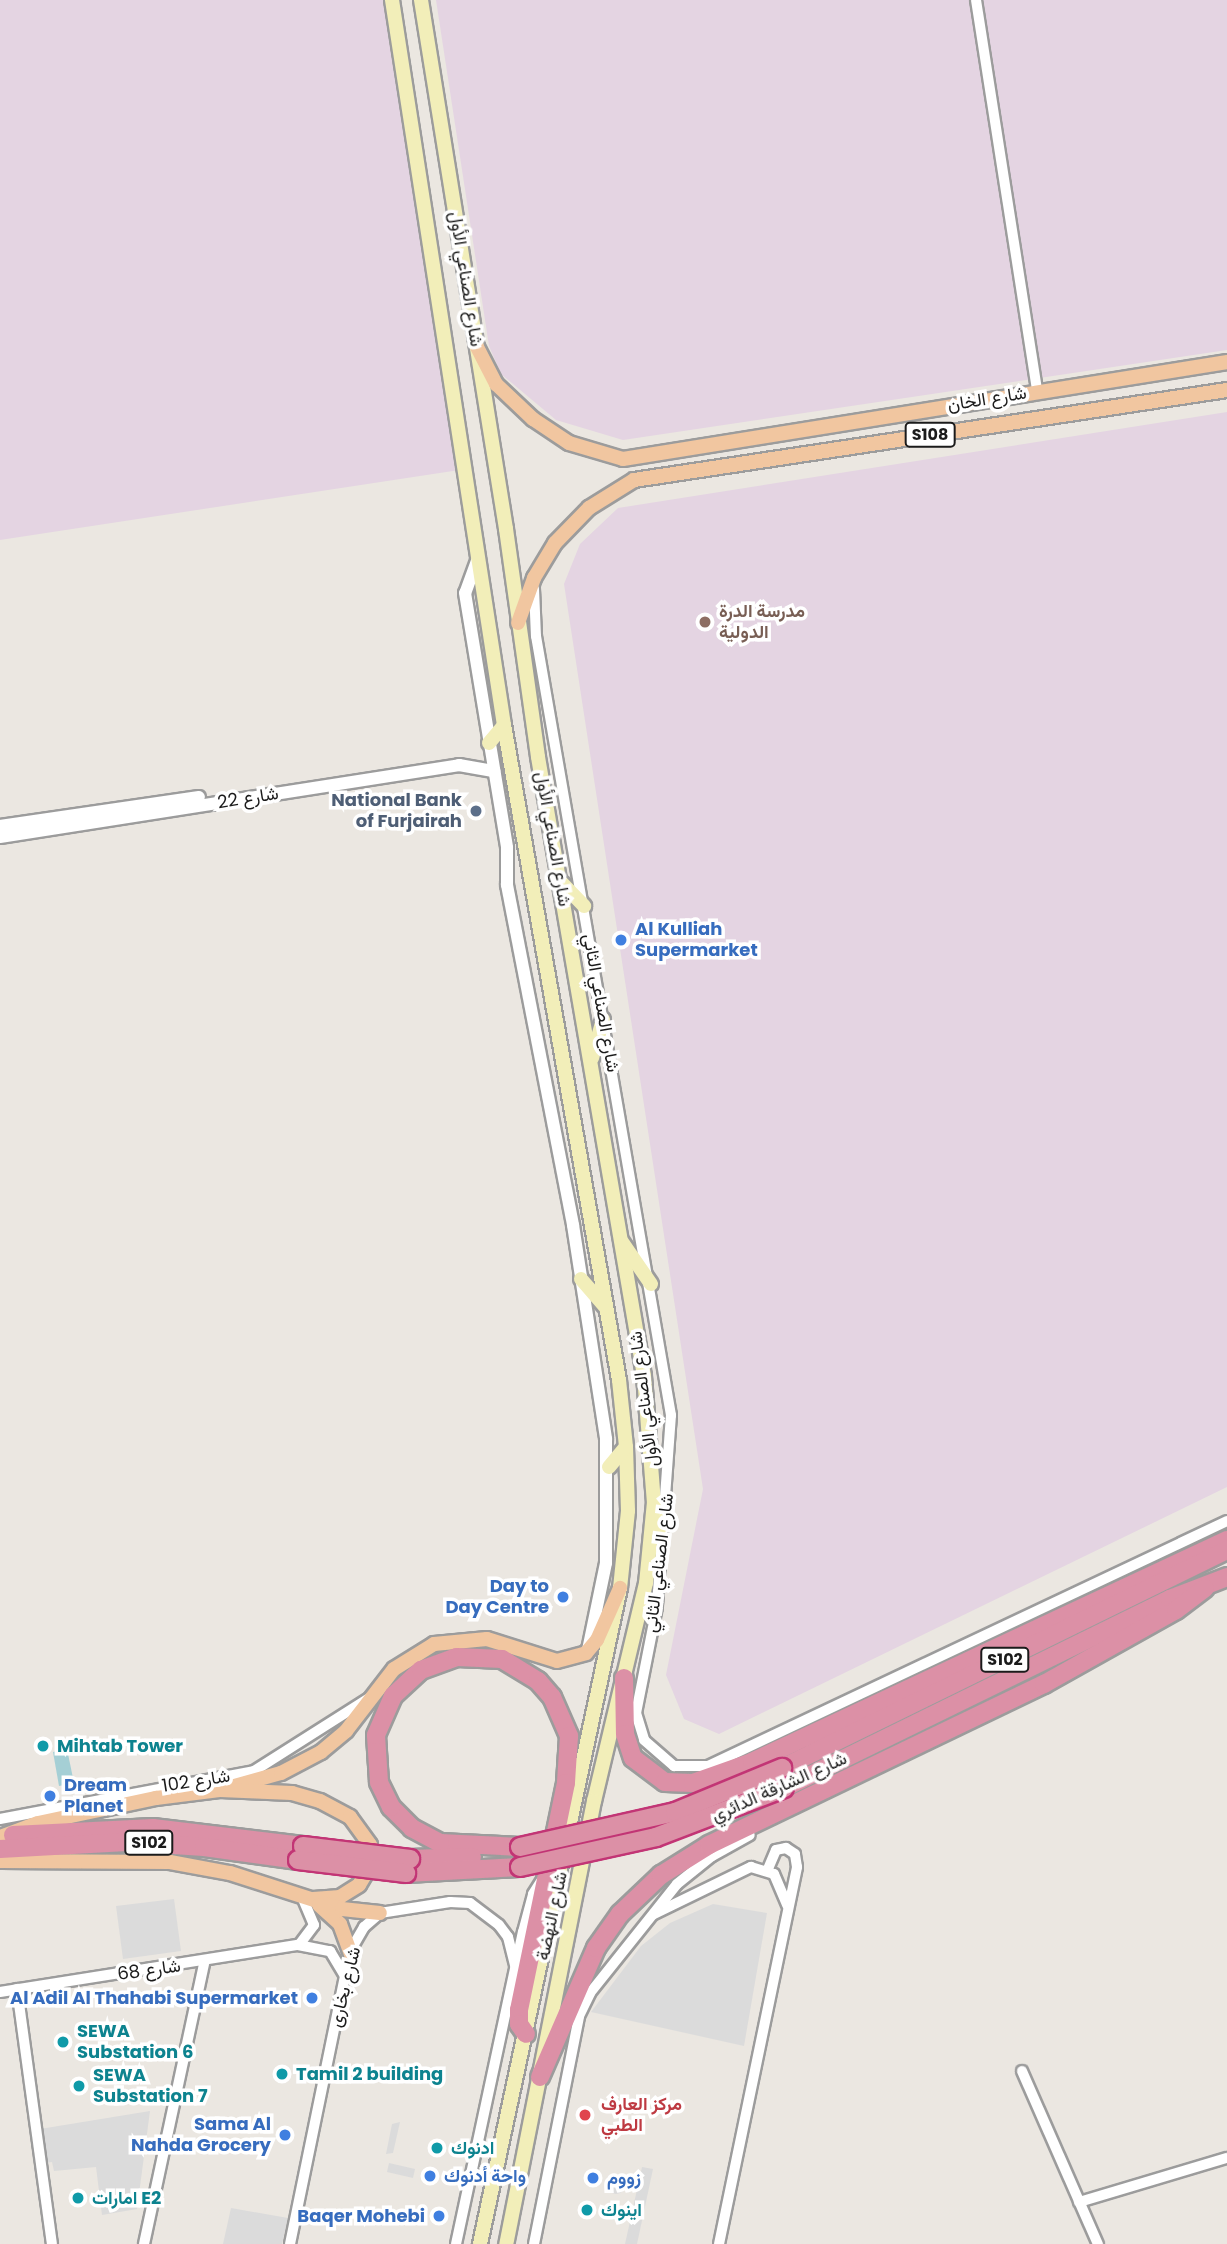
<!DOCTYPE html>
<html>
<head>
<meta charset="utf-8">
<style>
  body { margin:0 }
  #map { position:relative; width:1227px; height:2244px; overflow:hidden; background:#ebe7e1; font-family:Poppins,Vazirmatn,sans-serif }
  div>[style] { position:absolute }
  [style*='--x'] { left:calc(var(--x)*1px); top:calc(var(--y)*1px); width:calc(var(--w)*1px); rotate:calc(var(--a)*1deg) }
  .industrial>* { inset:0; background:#e4d4e2 }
  .parking>* { inset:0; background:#dbdbdb }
  .round { border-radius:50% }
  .water>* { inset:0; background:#a5cfd5 }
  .roads { filter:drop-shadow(2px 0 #9c9c9c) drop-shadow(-2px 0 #9c9c9c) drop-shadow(0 2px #9c9c9c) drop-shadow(0 -2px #9c9c9c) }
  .minor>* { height:10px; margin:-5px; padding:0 5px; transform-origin:5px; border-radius:5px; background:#fff }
  .tertiary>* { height:12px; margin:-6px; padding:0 6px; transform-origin:6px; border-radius:6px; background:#fff }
  .secondary>* { height:14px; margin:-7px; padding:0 7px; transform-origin:7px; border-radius:7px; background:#f2eeb9 }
  .primary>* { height:14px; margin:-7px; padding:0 7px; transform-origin:7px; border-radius:7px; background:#f1c6a0 }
  .motorway>* { height:18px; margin:-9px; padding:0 9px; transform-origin:9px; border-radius:9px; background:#dc90a6 }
  .bridges { filter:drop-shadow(2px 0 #c23575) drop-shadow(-2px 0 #c23575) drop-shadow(0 2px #c23575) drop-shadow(0 -2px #c23575) }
  .motorway-bridge>* { height:18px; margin:-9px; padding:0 9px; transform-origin:9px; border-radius:9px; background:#dc90a6 }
  .dots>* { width:19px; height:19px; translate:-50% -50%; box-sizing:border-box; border:4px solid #fff; border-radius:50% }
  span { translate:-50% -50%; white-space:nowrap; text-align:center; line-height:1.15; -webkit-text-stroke:7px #fff; paint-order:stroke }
  .shield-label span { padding:2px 5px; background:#fff; border:2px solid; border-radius:5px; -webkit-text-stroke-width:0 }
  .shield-label { font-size:16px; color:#1b1b1b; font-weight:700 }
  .street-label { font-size:18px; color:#1b1b1b }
  .education-label { font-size:18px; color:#785e54; font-weight:700 }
  .left { translate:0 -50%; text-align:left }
  .service-label { font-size:18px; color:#4e5e75; font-weight:700 }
  .right { translate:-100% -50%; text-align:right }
  .shop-label { font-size:18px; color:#366cbe; font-weight:700 }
  .culture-label { font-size:18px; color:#0d838f; font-weight:700 }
  .health-label { font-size:18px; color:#be3a42; font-weight:700 }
</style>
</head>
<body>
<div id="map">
  <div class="industrial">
    <i style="clip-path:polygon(0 0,391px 0,466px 469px,0 540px)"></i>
    <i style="clip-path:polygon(436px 0,1227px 0,1227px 350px,623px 440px,556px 420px,501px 374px,489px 346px)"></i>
    <i style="clip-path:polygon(1227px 412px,1227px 1487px,719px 1734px,684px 1719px,666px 1675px,703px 1489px,564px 584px,580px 544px,618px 508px)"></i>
  </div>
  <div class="parking">
    <i style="clip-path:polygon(174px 1899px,181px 1951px,123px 1959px,116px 1906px)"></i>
    <i style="clip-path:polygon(713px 1904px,767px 1913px,744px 2046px,591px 2012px,641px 1946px,670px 1923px)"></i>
    <i style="clip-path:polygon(150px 2111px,137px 2209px,102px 2215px,96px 2167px,54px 2171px,52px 2162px,45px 2163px,40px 2129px)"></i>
    <i style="clip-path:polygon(400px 2122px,393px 2153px,386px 2154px,392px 2124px)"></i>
    <i style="clip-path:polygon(389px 2163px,415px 2169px,413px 2178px,387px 2172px)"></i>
    <i style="clip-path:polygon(642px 2167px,653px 2169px,637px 2244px,625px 2244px)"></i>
    <i class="round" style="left:606px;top:2174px;width:20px;height:20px"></i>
    <i style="clip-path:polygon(231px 2208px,288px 2218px,282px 2244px,223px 2244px)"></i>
  </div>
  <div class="water">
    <i style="clip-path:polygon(67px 1749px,74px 1783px,59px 1786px,53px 1752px)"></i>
  </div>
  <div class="roads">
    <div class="minor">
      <i style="--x:976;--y:0;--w:396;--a:81.1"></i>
      <i style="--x:534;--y:589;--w:47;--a:87.6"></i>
      <i style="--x:536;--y:636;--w:791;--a:80.17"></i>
      <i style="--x:671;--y:1415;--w:193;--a:94.2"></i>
      <i style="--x:657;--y:1607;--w:108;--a:101.2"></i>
      <i style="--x:636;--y:1713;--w:28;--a:73"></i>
      <i style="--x:644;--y:1740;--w:40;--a:41"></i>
      <i style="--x:674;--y:1766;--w:34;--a:0"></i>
      <i style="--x:708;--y:1766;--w:574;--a:-25.27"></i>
      <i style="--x:0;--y:1819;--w:258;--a:-10.7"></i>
      <i style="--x:254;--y:1771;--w:136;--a:-32.4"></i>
      <i style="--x:654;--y:1914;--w:108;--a:-25.9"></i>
      <i style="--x:751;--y:1867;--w:24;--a:17"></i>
      <i style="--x:774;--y:1874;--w:34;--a:67"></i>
      <i style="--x:299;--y:1945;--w:25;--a:-53"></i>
      <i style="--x:314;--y:1925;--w:33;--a:-113"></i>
      <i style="--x:17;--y:1989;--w:257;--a:82.2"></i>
      <i style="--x:0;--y:1992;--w:302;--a:-9"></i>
      <i style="--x:298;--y:1945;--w:33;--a:11"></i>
      <i style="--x:330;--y:1951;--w:29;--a:59"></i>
      <i style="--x:1022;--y:2071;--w:189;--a:66.3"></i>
      <i style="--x:1079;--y:2202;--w:154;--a:-16.6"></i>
      <i style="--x:144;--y:2244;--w:287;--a:-77.9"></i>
      <i style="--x:290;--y:2244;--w:273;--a:-78.4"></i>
      <i style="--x:345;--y:1977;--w:32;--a:-76"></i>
      <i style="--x:353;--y:1946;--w:22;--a:-60"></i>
      <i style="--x:364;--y:1927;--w:21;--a:-41"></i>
      <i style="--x:380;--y:1913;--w:71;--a:-8.9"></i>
      <i style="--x:450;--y:1902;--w:20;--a:3"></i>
      <i style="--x:470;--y:1903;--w:36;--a:37"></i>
      <i style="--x:499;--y:1925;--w:15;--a:53"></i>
      <i style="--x:508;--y:1937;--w:34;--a:76"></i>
      <i style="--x:456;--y:2244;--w:319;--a:-77.9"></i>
      <i style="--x:523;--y:1932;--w:39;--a:-75"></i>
      <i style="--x:533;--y:1894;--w:15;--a:-58"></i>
      <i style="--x:534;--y:2244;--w:232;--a:-78.8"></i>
      <i style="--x:579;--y:2016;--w:25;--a:-64"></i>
      <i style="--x:590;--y:1993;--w:139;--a:-51.4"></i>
      <i style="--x:677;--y:1884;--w:45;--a:-38.7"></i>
      <i style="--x:712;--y:1856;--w:43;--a:-28.9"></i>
      <i style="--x:719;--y:2244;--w:385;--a:-78.3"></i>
      <i style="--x:797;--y:1867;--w:13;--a:-99"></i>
      <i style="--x:795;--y:1854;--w:11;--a:-146"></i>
      <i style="--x:786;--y:1848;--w:10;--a:169"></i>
      <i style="--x:776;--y:1850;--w:21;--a:113"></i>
    </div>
    <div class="tertiary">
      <i style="--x:478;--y:558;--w:37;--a:110"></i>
      <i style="--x:465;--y:593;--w:258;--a:80.6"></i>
      <i style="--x:507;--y:848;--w:37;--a:90"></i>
      <i style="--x:507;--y:885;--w:346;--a:79"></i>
      <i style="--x:573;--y:1225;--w:217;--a:81.2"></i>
      <i style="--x:606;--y:1439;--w:124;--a:90"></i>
      <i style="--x:606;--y:1563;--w:89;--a:101.7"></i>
      <i style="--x:0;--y:826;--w:201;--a:-8.3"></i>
      <i style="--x:0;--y:837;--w:465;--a:-8.9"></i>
      <i style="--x:459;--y:765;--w:36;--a:10"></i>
    </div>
    <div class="secondary">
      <i style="--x:392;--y:0;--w:734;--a:81.22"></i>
      <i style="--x:504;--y:725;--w:665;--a:80.04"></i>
      <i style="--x:619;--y:1380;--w:67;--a:84"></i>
      <i style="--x:626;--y:1447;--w:64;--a:88.2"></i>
      <i style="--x:628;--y:1511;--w:77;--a:95.9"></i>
      <i style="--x:620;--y:1588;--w:671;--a:102.05"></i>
      <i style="--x:421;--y:0;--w:536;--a:80.87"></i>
      <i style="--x:506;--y:529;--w:230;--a:82"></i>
      <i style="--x:538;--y:757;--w:628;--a:80.28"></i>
      <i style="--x:644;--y:1376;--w:126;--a:85.5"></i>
      <i style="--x:654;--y:1502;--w:81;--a:95.6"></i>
      <i style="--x:646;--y:1583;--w:224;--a:103.4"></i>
      <i style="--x:594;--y:1801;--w:452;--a:101.2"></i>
      <i style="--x:489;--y:743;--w:23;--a:-50"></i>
      <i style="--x:562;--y:883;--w:32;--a:46"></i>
      <i style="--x:592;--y:1058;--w:40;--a:-74"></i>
      <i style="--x:622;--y:1242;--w:51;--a:55.4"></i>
      <i style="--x:581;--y:1279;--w:37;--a:49"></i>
      <i style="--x:609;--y:1467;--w:26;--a:-50"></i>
      <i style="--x:652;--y:1539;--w:25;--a:-56"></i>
    </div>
    <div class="primary">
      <i style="--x:477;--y:347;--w:42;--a:62.8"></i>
      <i style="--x:496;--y:384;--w:51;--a:43.4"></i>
      <i style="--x:533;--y:419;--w:43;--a:33.7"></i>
      <i style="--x:569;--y:443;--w:56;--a:16.5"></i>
      <i style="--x:623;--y:459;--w:612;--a:-9.12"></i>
      <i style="--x:518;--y:623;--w:48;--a:-70.4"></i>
      <i style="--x:534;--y:578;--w:41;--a:-59"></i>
      <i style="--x:555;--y:543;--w:49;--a:-45.8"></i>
      <i style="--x:589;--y:508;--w:53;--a:-31.9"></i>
      <i style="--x:634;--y:480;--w:600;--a:-8.63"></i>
      <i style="--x:220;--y:1790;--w:63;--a:-15.6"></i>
      <i style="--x:281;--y:1773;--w:45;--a:-27.7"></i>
      <i style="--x:321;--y:1752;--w:33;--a:-40"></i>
      <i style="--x:346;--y:1731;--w:78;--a:-52.3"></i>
      <i style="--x:394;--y:1669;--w:47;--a:-32"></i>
      <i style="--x:434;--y:1644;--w:53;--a:-5.4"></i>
      <i style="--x:487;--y:1639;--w:73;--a:17.4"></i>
      <i style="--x:557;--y:1661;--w:30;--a:-15"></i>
      <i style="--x:586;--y:1653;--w:17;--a:-50"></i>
      <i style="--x:597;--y:1640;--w:57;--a:-66.1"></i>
      <i style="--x:0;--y:1837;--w:40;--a:-20.2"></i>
      <i style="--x:38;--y:1823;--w:121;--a:-12"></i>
      <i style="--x:156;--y:1798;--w:64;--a:-7.1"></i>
      <i style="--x:220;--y:1790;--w:72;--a:2.4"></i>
      <i style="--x:292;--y:1793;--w:29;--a:16"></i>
      <i style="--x:320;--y:1801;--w:34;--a:28"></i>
      <i style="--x:350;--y:1817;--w:34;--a:54"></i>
      <i style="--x:370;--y:1845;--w:20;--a:87"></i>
      <i style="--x:371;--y:1865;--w:23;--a:121"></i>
      <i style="--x:359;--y:1885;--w:22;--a:148"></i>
      <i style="--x:340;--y:1897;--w:27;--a:176"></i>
      <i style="--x:0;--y:1861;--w:170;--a:0.3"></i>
      <i style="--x:170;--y:1862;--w:61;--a:10.4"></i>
      <i style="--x:230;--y:1873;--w:118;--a:17.8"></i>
      <i style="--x:342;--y:1909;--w:38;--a:6"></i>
      <i style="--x:319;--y:1905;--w:28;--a:42"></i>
      <i style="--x:340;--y:1924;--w:32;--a:70"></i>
    </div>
    <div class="motorway">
      <i style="--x:624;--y:1678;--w:56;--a:89"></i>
      <i style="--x:625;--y:1734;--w:25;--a:72"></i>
      <i style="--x:633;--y:1758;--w:40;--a:37"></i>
      <i style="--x:665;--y:1782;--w:28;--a:2"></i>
      <i style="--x:693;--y:1783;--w:63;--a:-19.6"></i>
      <i style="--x:752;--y:1762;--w:524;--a:-25.05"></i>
      <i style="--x:782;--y:1768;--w:496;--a:-26.1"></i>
      <i style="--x:784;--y:1788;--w:430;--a:-26.1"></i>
      <i style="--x:1170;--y:1599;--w:61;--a:-21.1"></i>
      <i style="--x:13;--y:1835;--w:140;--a:-2.9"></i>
      <i style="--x:153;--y:1828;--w:151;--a:6.8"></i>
      <i style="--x:520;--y:1847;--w:80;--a:-177.1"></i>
      <i style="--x:440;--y:1843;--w:32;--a:-152"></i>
      <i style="--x:412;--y:1828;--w:30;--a:-135"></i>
      <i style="--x:391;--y:1807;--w:28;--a:-116"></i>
      <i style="--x:379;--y:1782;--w:47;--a:-93.7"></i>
      <i style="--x:376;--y:1735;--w:43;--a:-66.4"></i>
      <i style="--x:393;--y:1696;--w:38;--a:-43"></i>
      <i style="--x:421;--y:1670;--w:38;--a:-20"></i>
      <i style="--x:457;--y:1657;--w:45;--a:2.5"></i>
      <i style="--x:502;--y:1659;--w:42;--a:31.4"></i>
      <i style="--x:538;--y:1681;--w:21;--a:49"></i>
      <i style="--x:552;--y:1697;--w:43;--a:66.4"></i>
      <i style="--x:569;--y:1736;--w:47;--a:93.7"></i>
      <i style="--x:566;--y:1783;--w:232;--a:101.7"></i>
      <i style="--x:519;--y:2010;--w:14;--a:90"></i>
      <i style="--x:519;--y:2024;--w:12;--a:55"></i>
      <i style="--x:0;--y:1849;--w:127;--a:-3.2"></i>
      <i style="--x:127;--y:1842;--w:77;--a:3.7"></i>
      <i style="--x:204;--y:1847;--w:95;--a:7.9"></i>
      <i style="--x:410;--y:1859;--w:62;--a:-1.8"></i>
      <i style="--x:406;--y:1873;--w:114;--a:-3"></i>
      <i style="--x:540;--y:2077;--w:141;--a:-66.5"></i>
      <i style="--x:596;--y:1948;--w:42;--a:-54.8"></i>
      <i style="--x:620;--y:1914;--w:57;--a:-43.6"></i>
      <i style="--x:661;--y:1875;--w:57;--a:-32"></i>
      <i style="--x:709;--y:1845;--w:372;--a:-25.7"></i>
      <i style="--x:1044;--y:1684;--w:151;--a:-29.3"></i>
      <i style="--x:1176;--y:1610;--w:36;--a:-37"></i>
    </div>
  </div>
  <div class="bridges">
    <div class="motorway-bridge">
      <i style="--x:303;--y:1846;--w:108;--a:6.9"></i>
      <i style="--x:520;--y:1847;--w:159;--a:-12.7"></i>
      <i style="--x:675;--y:1812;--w:116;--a:-22.4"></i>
      <i style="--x:298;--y:1860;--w:109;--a:6.9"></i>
      <i style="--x:520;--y:1867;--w:139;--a:-12.4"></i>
      <i style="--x:656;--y:1837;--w:137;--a:-20.9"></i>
    </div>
  </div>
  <div class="dots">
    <i style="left:705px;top:622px;background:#8d6e63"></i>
    <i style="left:476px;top:811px;background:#5c6f8a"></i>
    <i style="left:621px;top:940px;background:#3f7fe0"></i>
    <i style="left:563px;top:1597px;background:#3f7fe0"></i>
    <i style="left:43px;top:1746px;background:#0f9aa8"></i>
    <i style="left:50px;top:1796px;background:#3f7fe0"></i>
    <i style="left:312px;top:1998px;background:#3f7fe0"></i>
    <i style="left:63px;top:2042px;background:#0f9aa8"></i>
    <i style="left:282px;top:2074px;background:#0f9aa8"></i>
    <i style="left:79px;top:2086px;background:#0f9aa8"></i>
    <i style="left:585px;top:2115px;background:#e0444e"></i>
    <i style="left:285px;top:2135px;background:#3f7fe0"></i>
    <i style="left:437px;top:2148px;background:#0f9aa8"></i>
    <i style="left:430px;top:2176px;background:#3f7fe0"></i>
    <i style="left:593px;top:2178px;background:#3f7fe0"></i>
    <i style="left:78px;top:2198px;background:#0f9aa8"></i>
    <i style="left:587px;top:2210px;background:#0f9aa8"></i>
    <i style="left:439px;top:2216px;background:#3f7fe0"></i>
  </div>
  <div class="shield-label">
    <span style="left:930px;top:435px">S108</span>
    <span style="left:1005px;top:1660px">S102</span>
    <span style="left:149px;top:1843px">S102</span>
  </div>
  <div class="street-label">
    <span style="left:466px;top:279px;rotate:81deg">شارع الصناعي الأول</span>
    <span style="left:987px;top:399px;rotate:-9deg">شارع الخان</span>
    <span style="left:248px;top:798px;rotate:-9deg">شارع 22</span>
    <span style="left:553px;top:839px;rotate:80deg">شارع الصناعي الأول</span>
    <span style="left:601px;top:1003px;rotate:80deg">شارع الصناعي الثاني</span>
    <span style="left:644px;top:1399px;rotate:-97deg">شارع الصناعي الأول</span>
    <span style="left:659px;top:1563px;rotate:-83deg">شارع الصناعي الثاني</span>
    <span style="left:196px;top:1781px;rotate:-9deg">شارع 102</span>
    <span style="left:779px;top:1787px;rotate:-24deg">شارع الشارقة الدائري</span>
    <span style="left:552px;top:1916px;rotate:-78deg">شارع النهضة</span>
    <span style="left:149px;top:1970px;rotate:-8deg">شارع 68</span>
    <span style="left:345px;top:1987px;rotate:-76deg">شارع بخارى</span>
  </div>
  <div class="education-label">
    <span class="left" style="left:719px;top:622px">مدرسة الدرة<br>الدولية</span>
  </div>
  <div class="service-label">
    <span class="right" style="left:462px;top:811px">National Bank<br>of Furjairah</span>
  </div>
  <div class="shop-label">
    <span class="left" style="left:635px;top:940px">Al Kulliah<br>Supermarket</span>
    <span class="right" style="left:549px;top:1597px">Day to<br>Day Centre</span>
    <span class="left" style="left:64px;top:1796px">Dream<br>Planet</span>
    <span class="right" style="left:298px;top:1998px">Al Adil Al Thahabi Supermarket</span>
    <span class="right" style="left:271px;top:2135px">Sama Al<br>Nahda Grocery</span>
    <span class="left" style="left:444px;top:2176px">واحة أدنوك</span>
    <span class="left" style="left:607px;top:2178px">زووم</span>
    <span class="right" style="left:425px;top:2216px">Baqer Mohebi</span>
  </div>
  <div class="culture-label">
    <span class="left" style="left:57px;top:1746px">Mihtab Tower</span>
    <span class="left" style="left:77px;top:2042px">SEWA<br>Substation 6</span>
    <span class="left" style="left:296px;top:2074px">Tamil 2 building</span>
    <span class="left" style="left:93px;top:2086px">SEWA<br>Substation 7</span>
    <span class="left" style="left:451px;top:2148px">ادنوك</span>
    <span class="left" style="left:92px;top:2198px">امارات E2</span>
    <span class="left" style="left:601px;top:2210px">اينوك</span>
  </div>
  <div class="health-label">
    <span class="left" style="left:601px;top:2115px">مركز العارف<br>الطبي</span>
  </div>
</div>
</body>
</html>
